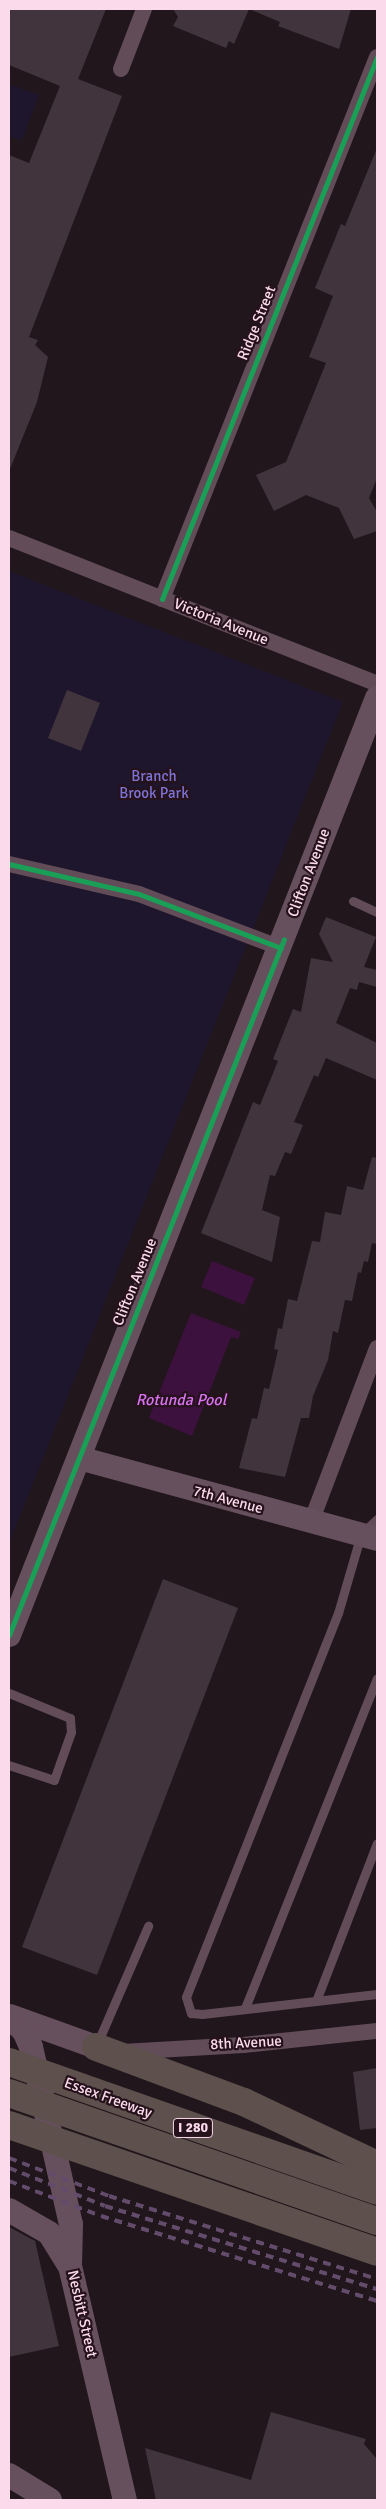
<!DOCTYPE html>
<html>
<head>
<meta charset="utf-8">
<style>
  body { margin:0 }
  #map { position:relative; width:386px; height:2509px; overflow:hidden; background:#21161b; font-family:Signika,sans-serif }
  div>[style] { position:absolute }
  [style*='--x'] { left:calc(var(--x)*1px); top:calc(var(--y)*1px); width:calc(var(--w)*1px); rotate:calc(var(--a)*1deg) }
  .green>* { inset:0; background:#1e162c }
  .water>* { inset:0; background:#3c113d }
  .building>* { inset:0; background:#42343c }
  .lane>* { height:9px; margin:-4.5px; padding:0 4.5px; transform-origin:4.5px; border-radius:4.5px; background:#614c58 }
  .street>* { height:16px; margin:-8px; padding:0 8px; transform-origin:8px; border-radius:8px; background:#614c58 }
  .secondary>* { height:24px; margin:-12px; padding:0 12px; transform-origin:12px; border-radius:12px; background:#67505d }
  .highway>* { height:28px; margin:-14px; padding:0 14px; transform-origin:14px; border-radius:14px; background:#5d504d }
  .rail>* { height:4px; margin-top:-2px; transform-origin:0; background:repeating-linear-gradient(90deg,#624b6b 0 8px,transparent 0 14px) }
  .cycleway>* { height:5px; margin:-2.5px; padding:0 2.5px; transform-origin:2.5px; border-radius:2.5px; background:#1a9f57 }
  span { translate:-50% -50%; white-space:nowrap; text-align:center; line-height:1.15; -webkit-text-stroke:4.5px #25121b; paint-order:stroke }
  .shield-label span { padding:1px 4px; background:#25121b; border:1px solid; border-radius:4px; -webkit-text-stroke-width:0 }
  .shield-label { font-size:14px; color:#fbdaec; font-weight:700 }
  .street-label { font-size:15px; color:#fbdaec }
  .park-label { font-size:15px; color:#7d74d7 }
  .water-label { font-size:16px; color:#d873f1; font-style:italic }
  .frame { position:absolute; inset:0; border:10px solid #fbdaec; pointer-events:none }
</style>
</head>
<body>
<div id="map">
  <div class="green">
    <i style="clip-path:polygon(9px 84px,39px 95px,23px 138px,19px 140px,9px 136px)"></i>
    <i style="clip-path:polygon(9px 571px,343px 702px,9px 1544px)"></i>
  </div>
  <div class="water">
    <i style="clip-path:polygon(212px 1261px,255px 1278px,244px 1305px,201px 1287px)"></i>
    <i style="clip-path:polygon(191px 1313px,241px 1332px,238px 1339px,231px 1337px,192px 1436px,149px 1418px)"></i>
  </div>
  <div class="building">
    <i style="clip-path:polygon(9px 9px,106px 9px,78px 79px,122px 96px,29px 337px,38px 340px,35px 345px,48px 357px,37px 402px,10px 469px,9px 155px,29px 163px,60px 86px,9px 65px)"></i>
    <i style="clip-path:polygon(173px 9px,249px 9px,234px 44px,229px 41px,226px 48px,173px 26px,178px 17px)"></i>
    <i style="clip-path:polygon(249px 9px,351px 9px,339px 49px,278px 26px,280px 22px)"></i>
    <i style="clip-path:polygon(377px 148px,377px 478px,369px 498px,377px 512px,377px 531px,354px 539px,339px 508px,306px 495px,274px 511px,256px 475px,286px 462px,326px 363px,309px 357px,333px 296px,315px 288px,341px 224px,345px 226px)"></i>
    <i style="clip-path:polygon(67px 690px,100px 703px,81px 751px,48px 738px)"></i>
    <i style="clip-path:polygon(326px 917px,376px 937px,364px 967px,377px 970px,377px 987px,359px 982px,357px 990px,350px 988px,336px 1023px,377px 1043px,377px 1080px,326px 1058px,318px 1077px,314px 1075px,294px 1122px,303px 1125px,291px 1154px,285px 1152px,275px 1176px,270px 1175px,262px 1210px,280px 1217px,272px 1262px,201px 1233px,253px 1102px,260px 1105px,278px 1061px,273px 1059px,293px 1009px,301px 1012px,311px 958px,333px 962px,319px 934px)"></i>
    <i style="clip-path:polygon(372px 1157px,377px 1158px,376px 1244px,372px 1243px,368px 1262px,364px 1261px,361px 1273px,358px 1272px,352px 1301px,345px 1300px,338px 1333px,333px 1331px,328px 1360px,313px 1396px,309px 1418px,301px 1418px,285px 1477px,239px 1468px,252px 1418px,257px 1419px,264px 1388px,269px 1389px,278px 1350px,274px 1349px,278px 1328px,282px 1329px,288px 1299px,297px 1301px,312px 1241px,320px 1242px,325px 1212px,341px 1215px,347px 1186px,363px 1190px)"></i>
    <i style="clip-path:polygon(163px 1579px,238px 1608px,97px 1975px,22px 1947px)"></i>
    <i style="clip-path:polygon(377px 2068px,377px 2128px,360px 2130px,353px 2072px)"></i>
    <i style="clip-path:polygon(9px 2227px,35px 2241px,59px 2346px,9px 2357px)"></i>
    <i style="clip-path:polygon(271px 2412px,366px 2439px,364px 2444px,377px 2459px,377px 2500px,156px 2500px,145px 2448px,251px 2480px)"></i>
  </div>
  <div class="lane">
    <i style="--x:353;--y:901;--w:26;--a:25"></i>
    <i style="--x:377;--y:1519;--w:22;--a:137"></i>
    <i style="--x:361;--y:1534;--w:82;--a:106.2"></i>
    <i style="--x:338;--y:1613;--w:413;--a:111.6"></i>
    <i style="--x:186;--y:1997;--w:17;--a:73"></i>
    <i style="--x:191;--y:2013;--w:11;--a:5"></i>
    <i style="--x:202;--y:2014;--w:176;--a:-6.5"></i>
    <i style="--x:9;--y:1693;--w:66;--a:22.3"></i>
    <i style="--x:70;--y:1718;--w:14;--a:86"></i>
    <i style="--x:71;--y:1732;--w:51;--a:109.5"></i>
    <i style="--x:54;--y:1780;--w:47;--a:-161.6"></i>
    <i style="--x:316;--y:2001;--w:169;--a:-68.9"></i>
    <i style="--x:245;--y:2008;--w:355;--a:-68.2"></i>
    <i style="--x:97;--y:2044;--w:129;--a:-66.6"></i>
  </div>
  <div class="street">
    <i style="--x:121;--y:69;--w:64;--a:-69"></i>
    <i style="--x:9;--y:538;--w:396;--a:21.6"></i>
    <i style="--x:162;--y:599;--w:583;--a:-68.36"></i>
    <i style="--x:9;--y:864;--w:133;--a:13"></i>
    <i style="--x:139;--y:894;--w:152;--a:20.8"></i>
    <i style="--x:311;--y:1522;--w:186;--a:-69.2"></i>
    <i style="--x:123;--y:2052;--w:120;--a:-3.3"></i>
    <i style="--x:243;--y:2045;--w:135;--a:-6"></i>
  </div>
  <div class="secondary">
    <i style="--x:79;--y:1458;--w:309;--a:15.2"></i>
    <i style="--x:9;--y:1635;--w:1007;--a:-68.56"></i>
    <i style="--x:10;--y:2016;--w:91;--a:19.8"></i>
    <i style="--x:9;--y:2017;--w:21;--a:43"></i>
    <i style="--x:24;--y:2031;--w:17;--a:66"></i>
    <i style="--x:31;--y:2047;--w:181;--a:77.3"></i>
    <i style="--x:71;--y:2224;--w:42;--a:91.4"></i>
    <i style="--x:70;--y:2266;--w:240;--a:76.8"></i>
    <i style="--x:9;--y:2210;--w:46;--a:29.9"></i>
    <i style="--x:49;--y:2233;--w:39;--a:58"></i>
    <i style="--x:9;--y:2475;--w:48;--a:31.4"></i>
  </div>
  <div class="highway">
    <i style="--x:96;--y:2047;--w:158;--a:20.4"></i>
    <i style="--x:244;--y:2102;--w:147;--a:25.3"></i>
    <i style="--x:9;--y:2062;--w:390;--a:19.3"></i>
    <i style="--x:9;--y:2093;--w:390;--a:19.2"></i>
    <i style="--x:9;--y:2125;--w:389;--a:19"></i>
  </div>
  <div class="rail">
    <i style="--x:9;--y:2158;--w:107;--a:20.8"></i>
    <i style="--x:109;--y:2196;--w:281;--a:17.2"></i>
    <i style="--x:9;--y:2168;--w:103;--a:21.6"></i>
    <i style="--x:105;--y:2206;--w:284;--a:17"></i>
    <i style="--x:9;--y:2181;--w:98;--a:20.8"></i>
    <i style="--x:101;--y:2216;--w:289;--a:17.1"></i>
  </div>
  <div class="cycleway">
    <i style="--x:162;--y:599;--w:583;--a:-68.36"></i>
    <i style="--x:9;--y:864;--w:133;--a:13"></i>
    <i style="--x:139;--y:894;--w:152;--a:20.8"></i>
    <i style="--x:9;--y:1635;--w:748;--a:-68.44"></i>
  </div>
  <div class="shield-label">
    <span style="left:193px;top:2128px">I 280</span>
  </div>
  <div class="street-label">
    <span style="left:257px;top:323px;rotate:-68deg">Ridge Street</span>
    <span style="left:221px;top:622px;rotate:22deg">Victoria Avenue</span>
    <span style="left:309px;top:873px;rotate:-69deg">Clifton Avenue</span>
    <span style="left:135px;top:1282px;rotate:-68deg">Clifton Avenue</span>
    <span style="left:228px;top:1500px;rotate:15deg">7th Avenue</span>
    <span style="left:246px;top:2043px;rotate:-3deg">8th Avenue</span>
    <span style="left:108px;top:2098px;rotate:20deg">Essex Freeway</span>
    <span style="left:82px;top:2314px;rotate:77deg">Nesbitt Street</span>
  </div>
  <div class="park-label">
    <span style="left:154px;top:785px">Branch<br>Brook Park</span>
  </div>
  <div class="water-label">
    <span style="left:181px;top:1400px">Rotunda Pool</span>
  </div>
  <div class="frame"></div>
</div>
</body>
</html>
